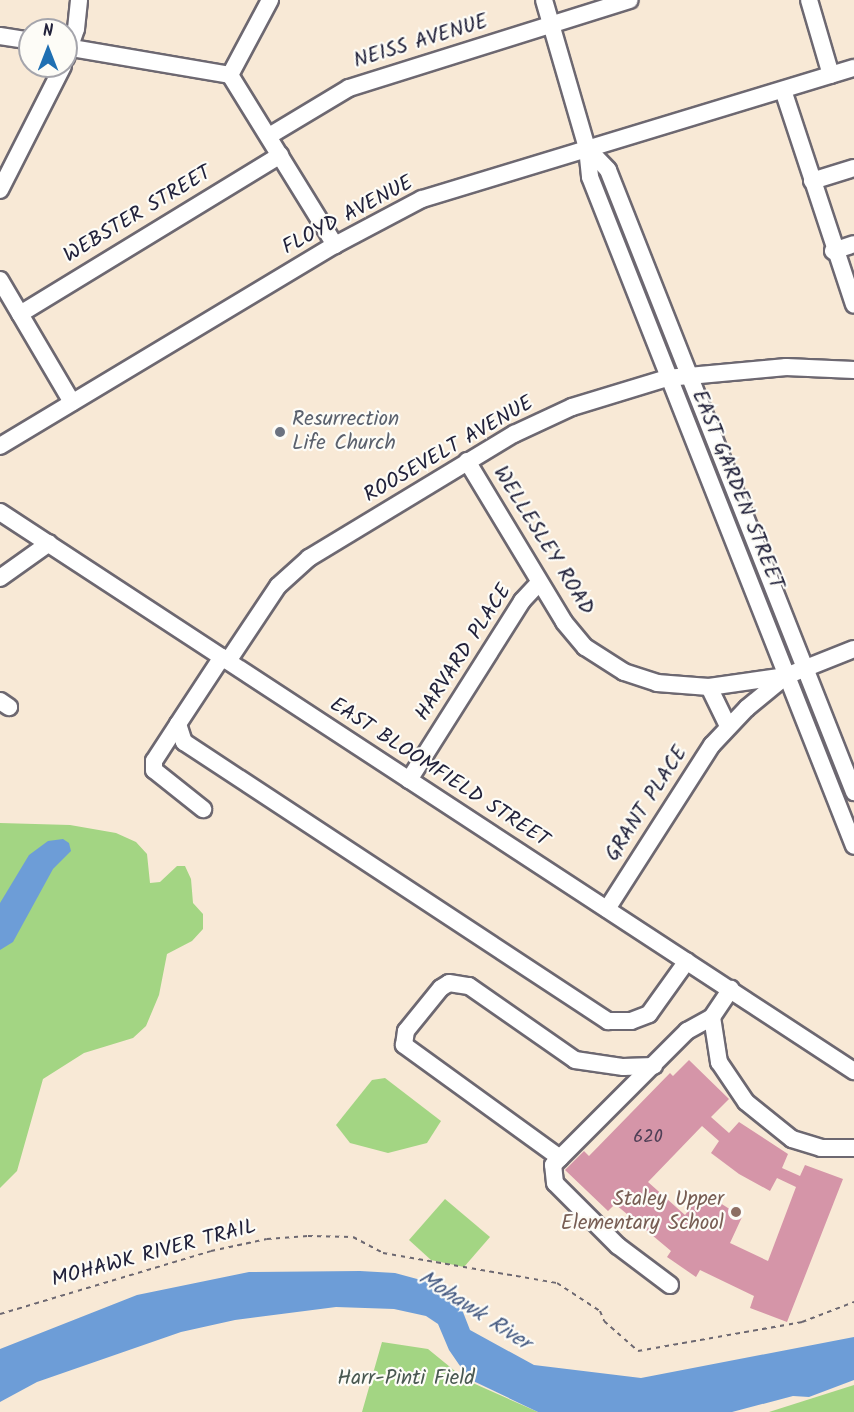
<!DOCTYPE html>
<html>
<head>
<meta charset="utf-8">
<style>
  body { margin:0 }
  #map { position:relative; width:854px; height:1412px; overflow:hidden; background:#f8e9d6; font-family:Kalam,sans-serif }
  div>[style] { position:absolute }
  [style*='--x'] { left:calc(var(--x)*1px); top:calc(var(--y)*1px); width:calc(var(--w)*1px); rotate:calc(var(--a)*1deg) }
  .green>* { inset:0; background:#a3d583 }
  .water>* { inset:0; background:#6d9dd7 }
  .building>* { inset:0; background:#d595a8 }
  .path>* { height:2px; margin-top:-1px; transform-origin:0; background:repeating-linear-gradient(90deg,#6d6871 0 4.5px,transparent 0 9px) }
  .roads { filter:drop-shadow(2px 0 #6d6871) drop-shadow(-2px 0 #6d6871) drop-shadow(0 2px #6d6871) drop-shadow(0 -2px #6d6871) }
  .minor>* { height:16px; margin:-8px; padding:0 8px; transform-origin:8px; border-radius:8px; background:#fff }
  .dots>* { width:16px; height:16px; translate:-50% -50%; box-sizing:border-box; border:3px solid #fdfcf7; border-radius:50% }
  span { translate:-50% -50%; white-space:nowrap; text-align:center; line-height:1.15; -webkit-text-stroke:4.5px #fdfcf7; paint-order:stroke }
  .number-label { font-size:18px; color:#4f3f56 }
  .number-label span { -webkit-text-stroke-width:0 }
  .street-label { font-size:21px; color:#22223b }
  .worship-label { font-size:21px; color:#5b616d }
  .left { translate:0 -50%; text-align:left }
  .education-label { font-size:21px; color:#785e54 }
  .right { translate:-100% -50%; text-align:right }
  .park-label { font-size:21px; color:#495851 }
  .water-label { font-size:22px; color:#445981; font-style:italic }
  .north { position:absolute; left:18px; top:18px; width:60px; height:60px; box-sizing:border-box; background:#fdfcf7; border:2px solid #a5a5ac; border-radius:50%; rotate:0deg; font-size:16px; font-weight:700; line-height:24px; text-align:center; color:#22223b }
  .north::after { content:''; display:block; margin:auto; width:21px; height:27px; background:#1f6fb2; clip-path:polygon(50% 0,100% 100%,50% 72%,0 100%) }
</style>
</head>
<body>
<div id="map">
  <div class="green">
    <i style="clip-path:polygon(0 823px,70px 825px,116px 833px,136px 842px,147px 854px,150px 883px,160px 882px,177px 866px,185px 866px,191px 879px,193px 903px,203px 914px,203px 929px,192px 941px,167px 954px,159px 995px,146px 1026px,133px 1038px,84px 1053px,43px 1079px,17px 1171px,0 1188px)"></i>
    <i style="clip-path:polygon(385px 1078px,441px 1121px,427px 1143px,388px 1153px,350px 1143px,336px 1125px,372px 1080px)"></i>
    <i style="clip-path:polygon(445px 1199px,490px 1237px,464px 1267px,431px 1260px,409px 1240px)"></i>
    <i style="clip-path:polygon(382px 1342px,428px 1349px,466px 1380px,538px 1412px,362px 1412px)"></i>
    <i style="clip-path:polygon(854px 1385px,854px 1412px,769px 1412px)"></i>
  </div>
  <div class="water">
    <i style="clip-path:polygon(63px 839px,69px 843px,71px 851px,53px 869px,13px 942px,0 950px,0 903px,29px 855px,48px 841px)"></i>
    <i style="clip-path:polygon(360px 1271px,395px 1273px,454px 1289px,470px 1330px,534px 1365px,641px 1378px,854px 1337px,854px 1380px,809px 1397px,793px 1396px,732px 1412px,538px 1412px,469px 1379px,449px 1350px,438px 1324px,426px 1316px,394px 1309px,336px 1307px,235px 1320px,181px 1332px,37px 1382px,0 1402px,0 1349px,137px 1295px,249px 1272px)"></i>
  </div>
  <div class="building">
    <i style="clip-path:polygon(evenodd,689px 1060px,729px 1099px,711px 1117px,729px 1133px,739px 1122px,788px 1154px,782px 1168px,800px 1176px,805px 1165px,843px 1179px,787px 1322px,750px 1308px,754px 1296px,700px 1270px,696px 1277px,667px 1257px,671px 1251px,615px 1204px,608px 1211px,565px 1170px,584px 1151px,589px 1156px,670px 1073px,673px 1076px,689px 1060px,702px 1126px,719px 1141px,711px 1153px,739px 1174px,770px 1191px,777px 1178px,796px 1187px,768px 1261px,730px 1243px,742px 1217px,703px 1192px,685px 1215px,648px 1182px,702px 1126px)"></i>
  </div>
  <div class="path">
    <i style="--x:0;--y:1314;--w:220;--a:-16.6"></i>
    <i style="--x:211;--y:1251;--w:57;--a:-12.1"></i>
    <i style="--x:267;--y:1239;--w:41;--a:-4.2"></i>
    <i style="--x:308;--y:1236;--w:45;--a:1.3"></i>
    <i style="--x:353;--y:1237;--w:34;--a:28"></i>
    <i style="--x:383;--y:1253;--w:177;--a:9.8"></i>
    <i style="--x:557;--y:1283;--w:51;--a:33.1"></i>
    <i style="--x:600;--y:1311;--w:11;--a:68"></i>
    <i style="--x:604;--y:1321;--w:45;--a:41.4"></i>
    <i style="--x:638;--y:1351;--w:167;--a:-10"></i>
    <i style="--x:802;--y:1322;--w:56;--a:-21"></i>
  </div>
  <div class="roads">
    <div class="minor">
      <i style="--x:544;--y:0;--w:154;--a:73.8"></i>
      <i style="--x:587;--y:148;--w:29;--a:84"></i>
      <i style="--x:590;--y:177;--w:719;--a:68.46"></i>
      <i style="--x:809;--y:0;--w:78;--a:73.7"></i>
      <i style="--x:0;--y:36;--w:30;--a:9"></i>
      <i style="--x:66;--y:47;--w:166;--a:9.7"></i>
      <i style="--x:66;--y:58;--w:31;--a:-71"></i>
      <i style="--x:76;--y:29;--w:29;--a:-84"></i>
      <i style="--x:230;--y:75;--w:200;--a:58.3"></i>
      <i style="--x:230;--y:75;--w:85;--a:-61.9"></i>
      <i style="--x:783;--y:90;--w:226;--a:71.7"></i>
      <i style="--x:269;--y:136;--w:93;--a:-31"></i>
      <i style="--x:349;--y:88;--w:294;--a:-17.4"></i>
      <i style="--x:587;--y:148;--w:30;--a:46"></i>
      <i style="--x:608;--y:170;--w:669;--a:68.42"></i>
      <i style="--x:812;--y:181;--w:44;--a:-17.2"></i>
      <i style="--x:0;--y:190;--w:139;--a:-63.1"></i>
      <i style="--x:833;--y:251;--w:22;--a:-18"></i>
      <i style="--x:0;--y:280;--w:142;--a:59.5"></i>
      <i style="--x:20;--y:314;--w:305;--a:-31.4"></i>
      <i style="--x:0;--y:446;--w:391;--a:-31"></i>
      <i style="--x:335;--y:245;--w:98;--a:-27.9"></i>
      <i style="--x:422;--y:199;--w:451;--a:-16.9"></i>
      <i style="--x:467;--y:461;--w:188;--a:58.9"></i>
      <i style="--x:564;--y:622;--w:33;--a:50"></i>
      <i style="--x:585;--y:647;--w:46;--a:32.7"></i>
      <i style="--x:624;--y:672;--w:35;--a:18"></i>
      <i style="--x:657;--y:683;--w:52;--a:4.4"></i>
      <i style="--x:709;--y:687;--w:78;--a:-8.1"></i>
      <i style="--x:786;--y:676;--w:73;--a:-21.7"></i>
      <i style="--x:0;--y:512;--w:1021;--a:33.21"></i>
      <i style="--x:0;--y:578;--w:60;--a:-35.5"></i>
      <i style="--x:222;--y:657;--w:80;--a:123.3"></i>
      <i style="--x:178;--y:724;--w:19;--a:72"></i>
      <i style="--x:184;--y:742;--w:508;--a:33.35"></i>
      <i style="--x:608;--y:1021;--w:23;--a:0"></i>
      <i style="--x:631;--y:1021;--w:19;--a:-21"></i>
      <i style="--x:649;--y:1014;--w:65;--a:-54.4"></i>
      <i style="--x:228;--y:661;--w:90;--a:-56.3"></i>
      <i style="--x:278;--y:586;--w:42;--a:-42.1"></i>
      <i style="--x:309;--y:558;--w:240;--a:-31.2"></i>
      <i style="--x:514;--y:434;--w:64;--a:-25"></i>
      <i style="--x:572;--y:407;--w:99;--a:-17"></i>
      <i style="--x:667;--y:378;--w:120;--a:-5.3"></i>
      <i style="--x:786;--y:367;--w:68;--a:2.5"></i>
      <i style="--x:709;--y:687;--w:43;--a:64"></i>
      <i style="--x:0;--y:701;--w:11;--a:34"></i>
      <i style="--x:178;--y:724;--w:44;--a:123"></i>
      <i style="--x:154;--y:761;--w:9;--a:90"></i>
      <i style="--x:154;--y:770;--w:63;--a:38.5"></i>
      <i style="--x:409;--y:780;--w:212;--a:-57.7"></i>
      <i style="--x:522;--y:601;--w:25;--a:-47"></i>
      <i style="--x:607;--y:909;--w:195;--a:-57.4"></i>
      <i style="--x:712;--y:745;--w:51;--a:-46.6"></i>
      <i style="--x:747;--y:708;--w:50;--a:-39.4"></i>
      <i style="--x:712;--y:1017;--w:46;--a:81.2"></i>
      <i style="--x:719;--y:1062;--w:48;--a:56"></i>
      <i style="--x:746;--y:1102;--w:59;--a:38.8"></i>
      <i style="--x:792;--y:1139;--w:30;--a:17"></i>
      <i style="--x:821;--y:1148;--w:33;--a:0"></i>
      <i style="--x:560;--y:1158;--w:193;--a:-144.1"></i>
      <i style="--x:404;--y:1045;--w:14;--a:-82"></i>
      <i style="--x:406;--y:1031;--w:55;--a:-50.9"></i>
      <i style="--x:441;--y:988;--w:9;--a:-32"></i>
      <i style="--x:449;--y:983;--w:20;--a:9"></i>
      <i style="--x:469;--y:986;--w:129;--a:34.9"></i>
      <i style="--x:575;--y:1060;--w:49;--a:8.3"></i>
      <i style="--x:623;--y:1067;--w:31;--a:-2"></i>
      <i style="--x:670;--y:1285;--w:65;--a:-143.1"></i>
      <i style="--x:618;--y:1246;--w:89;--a:-135"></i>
      <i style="--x:555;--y:1183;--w:18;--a:-96"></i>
      <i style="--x:553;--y:1165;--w:190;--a:-45"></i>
      <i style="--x:687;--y:1031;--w:29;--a:-29"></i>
      <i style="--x:712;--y:1017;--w:34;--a:-56"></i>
    </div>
  </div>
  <div class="dots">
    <i style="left:280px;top:432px;background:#6b7280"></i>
    <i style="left:736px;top:1212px;background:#8d6e63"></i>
  </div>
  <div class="number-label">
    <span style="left:648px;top:1138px">620</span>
  </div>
  <div class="street-label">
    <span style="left:421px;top:42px;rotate:-17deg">NEISS AVENUE</span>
    <span style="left:138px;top:215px;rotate:-31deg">WEBSTER STREET</span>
    <span style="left:348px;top:216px;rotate:-28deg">FLOYD AVENUE</span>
    <span style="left:449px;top:450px;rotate:-30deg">ROOSEVELT AVENUE</span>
    <span style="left:737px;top:490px;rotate:68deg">EAST GARDEN STREET</span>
    <span style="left:543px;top:541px;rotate:58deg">WELLESLEY ROAD</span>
    <span style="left:464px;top:653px;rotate:-57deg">HARVARD PLACE</span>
    <span style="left:439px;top:773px;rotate:33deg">EAST BLOOMFIELD STREET</span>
    <span style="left:647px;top:804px;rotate:-57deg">GRANT PLACE</span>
    <span style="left:154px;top:1254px;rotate:-15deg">MOHAWK RIVER TRAIL</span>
  </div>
  <div class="worship-label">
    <span class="left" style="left:292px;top:432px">Resurrection<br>Life Church</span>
  </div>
  <div class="education-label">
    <span class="right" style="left:724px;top:1212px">Staley Upper<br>Elementary School</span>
  </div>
  <div class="park-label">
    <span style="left:406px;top:1379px">Harr-Pinti Field</span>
  </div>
  <div class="water-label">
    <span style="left:474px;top:1311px;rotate:33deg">Mohawk River</span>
  </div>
  <div class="north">N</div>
</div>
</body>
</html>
